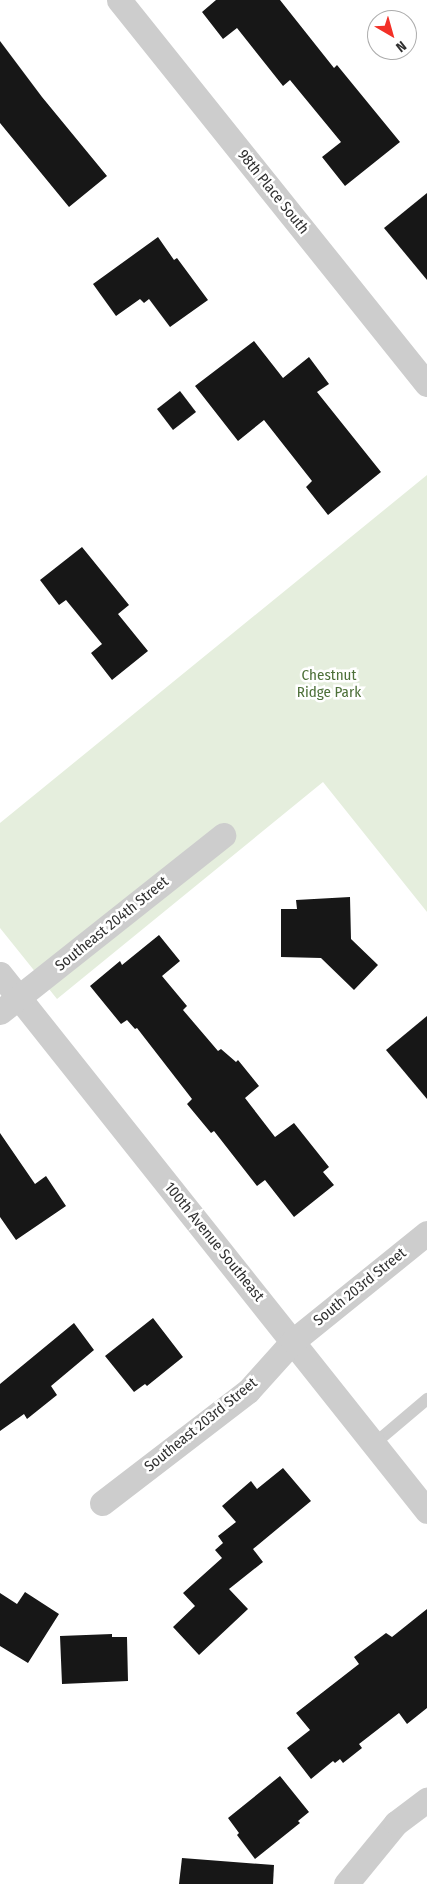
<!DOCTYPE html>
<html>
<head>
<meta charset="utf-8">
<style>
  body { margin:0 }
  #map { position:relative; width:427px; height:1884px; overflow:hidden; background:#fff; font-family:"Fira Sans Condensed",sans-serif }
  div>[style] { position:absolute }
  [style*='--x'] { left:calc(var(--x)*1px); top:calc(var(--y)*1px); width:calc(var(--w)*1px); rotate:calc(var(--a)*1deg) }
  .green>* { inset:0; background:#e5eedd }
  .building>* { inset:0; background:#171717 }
  .lane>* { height:12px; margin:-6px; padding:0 6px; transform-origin:6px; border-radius:6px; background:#cdcdcd }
  .street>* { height:25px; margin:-12.5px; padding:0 12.5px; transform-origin:12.5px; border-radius:12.5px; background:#cdcdcd }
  span { translate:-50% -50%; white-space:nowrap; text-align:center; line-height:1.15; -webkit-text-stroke:5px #fff; paint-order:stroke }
  .street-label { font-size:15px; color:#303030 }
  .park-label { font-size:15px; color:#4d7039 }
  .north { position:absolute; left:367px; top:10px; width:50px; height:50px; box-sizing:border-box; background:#fff; border:1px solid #acacac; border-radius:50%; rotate:142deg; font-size:14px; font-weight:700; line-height:20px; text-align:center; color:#303030 }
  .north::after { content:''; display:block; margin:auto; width:18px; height:22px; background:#f33027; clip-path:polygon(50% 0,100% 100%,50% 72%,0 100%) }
</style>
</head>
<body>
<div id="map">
  <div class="green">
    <i style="clip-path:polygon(427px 475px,427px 912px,323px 782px,57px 999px,0 928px,0 823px)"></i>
  </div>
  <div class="building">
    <i style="clip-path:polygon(216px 0,280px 0,334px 68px,337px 65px,400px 142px,345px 186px,322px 157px,341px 142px,290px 80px,283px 86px,237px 28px,223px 39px,202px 12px)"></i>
    <i style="clip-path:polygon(0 41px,42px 97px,107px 176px,69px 207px,0 123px)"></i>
    <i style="clip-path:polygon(427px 193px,427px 280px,384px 228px)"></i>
    <i style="clip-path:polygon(158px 237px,174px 260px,177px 258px,208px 300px,170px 327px,149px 299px,144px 303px,140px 299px,116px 316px,93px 284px)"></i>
    <i style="clip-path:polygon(254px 341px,283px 378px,309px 357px,329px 384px,317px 392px,381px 472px,328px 515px,306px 487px,312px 481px,264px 420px,238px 441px,195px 386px)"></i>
    <i style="clip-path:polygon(180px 391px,196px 412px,173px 430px,157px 409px)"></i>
    <i style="clip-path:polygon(82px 547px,129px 605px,118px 614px,148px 651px,112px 680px,91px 653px,102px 644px,66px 600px,59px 605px,40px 580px)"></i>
    <i style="clip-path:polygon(350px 897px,351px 939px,378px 965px,354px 990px,321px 958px,281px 957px,281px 909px,297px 909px,296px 900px)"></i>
    <i style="clip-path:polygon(159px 935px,180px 961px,162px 976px,187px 1006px,183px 1010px,218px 1051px,221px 1049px,236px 1062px,238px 1060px,259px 1086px,245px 1098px,275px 1137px,294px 1123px,329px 1167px,323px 1172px,334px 1185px,294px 1217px,265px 1180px,257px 1186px,214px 1131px,211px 1133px,187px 1104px,192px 1099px,137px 1028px,135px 1029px,127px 1020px,121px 1024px,90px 986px,120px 961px,122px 965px)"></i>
    <i style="clip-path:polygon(427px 1016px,427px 1099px,386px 1050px)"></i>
    <i style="clip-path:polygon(0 1133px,35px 1184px,46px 1176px,66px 1206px,16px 1240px,0 1217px)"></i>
    <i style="clip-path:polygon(153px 1318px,183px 1357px,147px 1386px,145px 1384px,134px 1392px,105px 1356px)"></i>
    <i style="clip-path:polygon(74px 1323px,94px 1350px,51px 1386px,57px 1395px,27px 1419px,24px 1414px,0 1431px,0 1384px)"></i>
    <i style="clip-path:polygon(283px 1468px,311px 1501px,253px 1549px,263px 1562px,229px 1589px,248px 1609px,199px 1655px,173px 1627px,195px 1606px,183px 1593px,222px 1558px,215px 1550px,223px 1543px,218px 1536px,236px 1522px,222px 1506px,251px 1481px,257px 1489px)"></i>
    <i style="clip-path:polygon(25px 1592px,59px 1614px,28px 1663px,0 1646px,0 1593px,17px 1604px)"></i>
    <i style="clip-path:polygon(427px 1609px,427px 1708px,407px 1724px,399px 1713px,359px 1744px,362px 1748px,343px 1763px,340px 1759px,335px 1763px,333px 1761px,311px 1779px,287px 1748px,310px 1730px,296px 1713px,359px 1664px,354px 1657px,386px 1633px,392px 1637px)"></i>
    <i style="clip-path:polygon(112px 1634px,112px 1637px,127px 1637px,128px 1681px,62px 1684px,60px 1636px)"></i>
    <i style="clip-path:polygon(280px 1776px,309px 1812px,298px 1821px,300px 1823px,255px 1859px,237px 1835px,239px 1833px,228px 1818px)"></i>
    <i style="clip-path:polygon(182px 1858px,274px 1865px,273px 1884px,179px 1884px)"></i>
  </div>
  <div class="lane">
    <i style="--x:374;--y:1444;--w:70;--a:-40.3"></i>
  </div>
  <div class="street">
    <i style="--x:119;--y:0;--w:492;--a:51.3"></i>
    <i style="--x:0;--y:974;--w:686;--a:51.51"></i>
    <i style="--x:0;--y:1012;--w:285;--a:-38.4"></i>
    <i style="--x:102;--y:1503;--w:184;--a:-37.5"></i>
    <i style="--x:248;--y:1391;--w:67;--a:-48"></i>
    <i style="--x:293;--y:1341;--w:172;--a:-38.9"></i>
    <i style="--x:346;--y:1884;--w:79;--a:-50.7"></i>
    <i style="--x:396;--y:1823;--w:39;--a:-37"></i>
  </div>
  <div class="street-label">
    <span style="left:273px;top:192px;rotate:51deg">98th Place South</span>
    <span style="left:112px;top:924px;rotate:-39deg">Southeast 204th Street</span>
    <span style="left:214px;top:1242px;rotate:51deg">100th Avenue Southeast</span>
    <span style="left:360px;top:1287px;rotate:-39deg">South 203rd Street</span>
    <span style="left:201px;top:1425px;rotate:-39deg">Southeast 203rd Street</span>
  </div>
  <div class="park-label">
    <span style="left:329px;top:684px">Chestnut<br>Ridge Park</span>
  </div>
  <div class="north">N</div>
</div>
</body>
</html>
